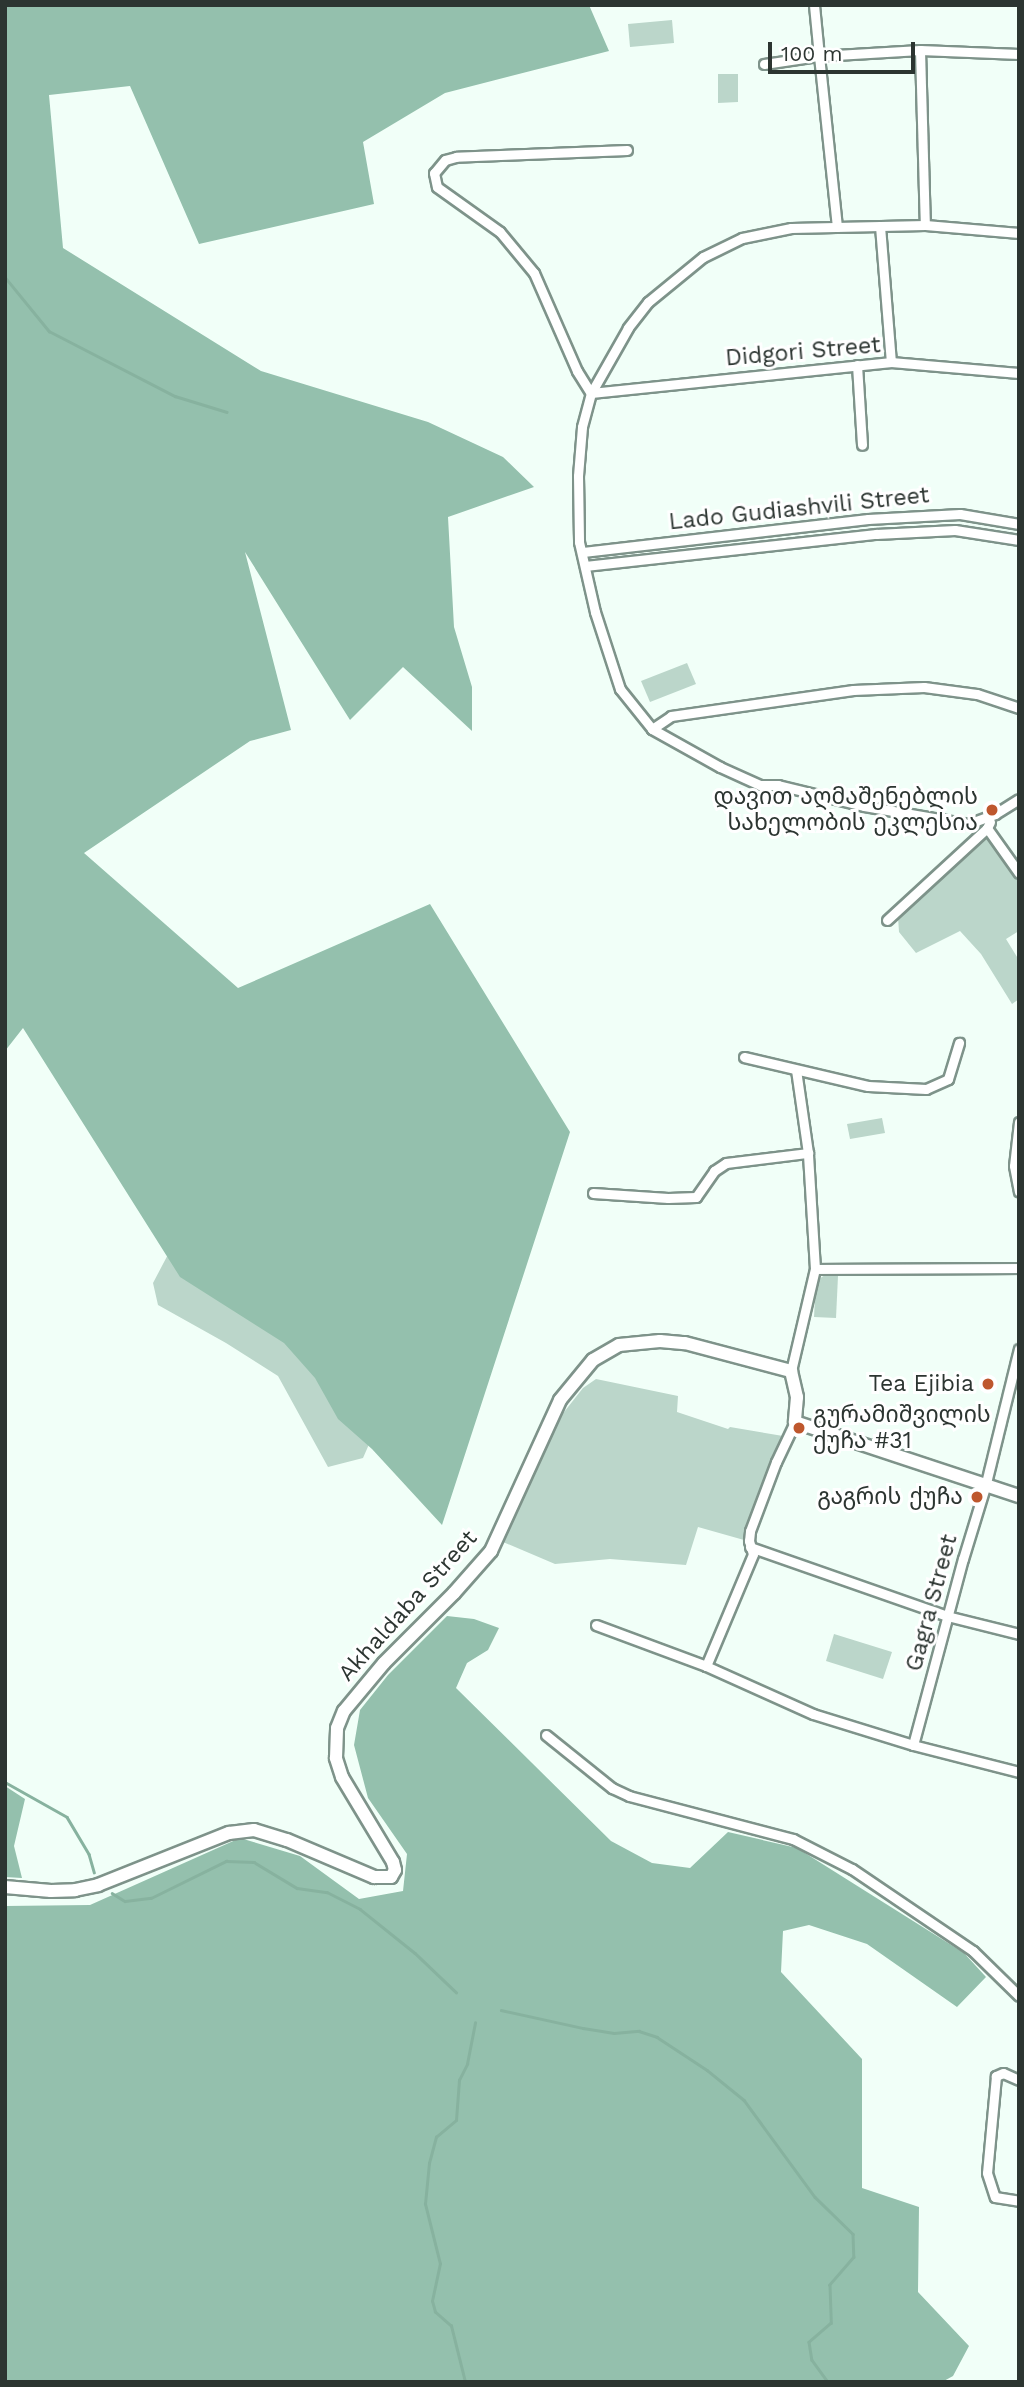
<!DOCTYPE html>
<html>
<head>
<meta charset="utf-8">
<style>
  body { margin:0 }
  #map { position:relative; width:1024px; height:2387px; overflow:hidden; background:#f1fff8; font-family:"Work Sans","Noto Sans Georgian",sans-serif }
  div>[style] { position:absolute }
  [style*='--x'] { left:calc(var(--x)*1px); top:calc(var(--y)*1px); width:calc(var(--w)*1px); rotate:calc(var(--a)*1deg) }
  .green>* { inset:0; background:#bbd6ca }
  .forest>* { inset:0; background:#94c0ad }
  .stream>* { height:2.5px; margin:-1.25px; padding:0 1.25px; transform-origin:1.25px; border-radius:1.25px; background:#87b29f }
  .roads { filter:drop-shadow(2px 0 #7e938a) drop-shadow(-2px 0 #7e938a) drop-shadow(0 2px #7e938a) drop-shadow(0 -2px #7e938a) }
  .street>* { height:9px; margin:-4.5px; padding:0 4.5px; transform-origin:4.5px; border-radius:4.5px; background:#fff }
  .secondary>* { height:12px; margin:-6px; padding:0 6px; transform-origin:6px; border-radius:6px; background:#fff }
  .dots>* { width:19px; height:19px; translate:-50% -50%; box-sizing:border-box; border:4px solid #fff; border-radius:50% }
  span { translate:-50% -50%; white-space:nowrap; text-align:center; line-height:1.15; -webkit-text-stroke:6px #fff; paint-order:stroke }
  .street-label { font-size:23px; color:#2c3531 }
  .poi-label { font-size:23px; color:#2c3531 }
  .right { translate:-100% -50%; text-align:right }
  .left { translate:0 -50%; text-align:left }
  .frame { position:absolute; inset:0; border:7px solid #2c3531; pointer-events:none }
  .scale { position:absolute; left:768px; top:42px; width:147px; height:32px; box-sizing:border-box; border:4px solid #2c3531; border-top:0; padding-left:9px; font-size:21px; line-height:24px; white-space:nowrap; color:#2c3531; -webkit-text-stroke:5px #fff; paint-order:stroke }
</style>
</head>
<body>
<div id="map">
  <div class="green">
    <i style="clip-path:polygon(672px 20px,674px 43px,630px 47px,628px 24px)"></i>
    <i style="clip-path:polygon(718px 74px,738px 74px,738px 102px,718px 103px)"></i>
    <i style="clip-path:polygon(687px 663px,696px 684px,650px 702px,641px 681px)"></i>
    <i style="clip-path:polygon(987px 837px,1019px 882px,1019px 931px,1006px 939px,1019px 960px,1019px 999px,1012px 1004px,981px 954px,960px 931px,916px 953px,899px 932px,898px 917px)"></i>
    <i style="clip-path:polygon(882px 1118px,885px 1133px,850px 1139px,847px 1124px)"></i>
    <i style="clip-path:polygon(216px 1211px,370px 1442px,363px 1458px,328px 1467px,278px 1376px,226px 1343px,158px 1305px,153px 1283px,173px 1245px)"></i>
    <i style="clip-path:polygon(825px 1275px,838px 1276px,836px 1318px,814px 1317px,816px 1281px)"></i>
    <i style="clip-path:polygon(596px 1379px,678px 1396px,677px 1412px,728px 1429px,730px 1427px,783px 1436px,744px 1540px,698px 1527px,686px 1565px,610px 1559px,555px 1564px,503px 1542px,557px 1421px,583px 1388px)"></i>
    <i style="clip-path:polygon(834px 1634px,892px 1652px,883px 1679px,826px 1661px)"></i>
  </div>
  <div class="forest">
    <i style="clip-path:polygon(5px 5px,589px 5px,609px 51px,445px 93px,363px 142px,374px 204px,199px 244px,130px 86px,49px 95px,63px 248px,261px 371px,428px 422px,503px 457px,534px 487px,448px 517px,454px 627px,472px 687px,472px 731px,403px 667px,350px 720px,245px 552px,291px 730px,250px 741px,84px 853px,238px 988px,430px 904px,570px 1132px,442px 1525px,372px 1449px,338px 1419px,315px 1378px,284px 1343px,180px 1277px,23px 1028px,5px 1051px)"></i>
    <i style="clip-path:polygon(447px 1616px,474px 1619px,499px 1628px,488px 1650px,467px 1663px,456px 1688px,611px 1841px,652px 1863px,690px 1868px,728px 1832px,797px 1848px,964px 1953px,986px 1977px,957px 2007px,867px 1944px,809px 1925px,783px 1931px,781px 1972px,862px 2059px,862px 2188px,919px 2207px,918px 2292px,969px 2346px,953px 2376px,942px 2382px,5px 2382px,5px 1906px,90px 1905px,240px 1838px,300px 1856px,359px 1899px,403px 1891px,407px 1854px,368px 1798px,354px 1745px,360px 1710px,388px 1675px)"></i>
    <i style="clip-path:polygon(5px 1786px,25px 1799px,14px 1846px,22px 1878px,5px 1877px)"></i>
  </div>
  <div class="stream">
    <i style="--x:5;--y:277;--w:70;--a:50.8"></i>
    <i style="--x:49;--y:331;--w:142;--a:27.3"></i>
    <i style="--x:175;--y:396;--w:54;--a:17.1"></i>
    <i style="--x:5;--y:1782;--w:71;--a:29.4"></i>
    <i style="--x:67;--y:1817;--w:43;--a:59.3"></i>
    <i style="--x:89;--y:1854;--w:19;--a:74"></i>
    <i style="--x:112;--y:1893;--w:15;--a:32"></i>
    <i style="--x:125;--y:1901;--w:26;--a:-7"></i>
    <i style="--x:151;--y:1898;--w:84;--a:-26.3"></i>
    <i style="--x:226;--y:1861;--w:28;--a:2"></i>
    <i style="--x:254;--y:1862;--w:50;--a:31.2"></i>
    <i style="--x:297;--y:1888;--w:30;--a:8"></i>
    <i style="--x:327;--y:1892;--w:37;--a:27"></i>
    <i style="--x:360;--y:1909;--w:70;--a:38.7"></i>
    <i style="--x:415;--y:1953;--w:57;--a:43.6"></i>
    <i style="--x:501;--y:2010;--w:84;--a:12.4"></i>
    <i style="--x:583;--y:2028;--w:31;--a:9"></i>
    <i style="--x:614;--y:2033;--w:25;--a:-5"></i>
    <i style="--x:639;--y:2031;--w:19;--a:18"></i>
    <i style="--x:657;--y:2037;--w:60;--a:33.4"></i>
    <i style="--x:707;--y:2070;--w:48;--a:39"></i>
    <i style="--x:744;--y:2100;--w:120;--a:53.8"></i>
    <i style="--x:815;--y:2197;--w:53;--a:44.2"></i>
    <i style="--x:853;--y:2234;--w:23;--a:88"></i>
    <i style="--x:854;--y:2257;--w:37;--a:131"></i>
    <i style="--x:830;--y:2285;--w:38;--a:88"></i>
    <i style="--x:831;--y:2323;--w:29;--a:139"></i>
    <i style="--x:809;--y:2342;--w:18;--a:81"></i>
    <i style="--x:812;--y:2360;--w:27;--a:54"></i>
    <i style="--x:465;--y:2382;--w:58;--a:-104"></i>
    <i style="--x:451;--y:2326;--w:21;--a:-139"></i>
    <i style="--x:435;--y:2312;--w:11;--a:-105"></i>
    <i style="--x:432;--y:2301;--w:38;--a:-78"></i>
    <i style="--x:440;--y:2264;--w:62;--a:-104"></i>
    <i style="--x:425;--y:2204;--w:41;--a:-84.4"></i>
    <i style="--x:429;--y:2163;--w:27;--a:-75"></i>
    <i style="--x:436;--y:2137;--w:26;--a:-40"></i>
    <i style="--x:456;--y:2120;--w:40;--a:-85.7"></i>
    <i style="--x:459;--y:2080;--w:18;--a:-63"></i>
    <i style="--x:467;--y:2064;--w:42;--a:-79"></i>
  </div>
  <div class="roads">
    <div class="street">
      <i style="--x:920;--y:50;--w:175;--a:88.4"></i>
      <i style="--x:764;--y:64;--w:56;--a:-8.3"></i>
      <i style="--x:819;--y:56;--w:51;--a:-95.6"></i>
      <i style="--x:627;--y:150;--w:171;--a:177.7"></i>
      <i style="--x:456;--y:157;--w:11;--a:165"></i>
      <i style="--x:445;--y:160;--w:17;--a:130"></i>
      <i style="--x:434;--y:173;--w:14;--a:78"></i>
      <i style="--x:437;--y:187;--w:77;--a:35.5"></i>
      <i style="--x:500;--y:232;--w:53;--a:50.3"></i>
      <i style="--x:534;--y:273;--w:107;--a:66.3"></i>
      <i style="--x:577;--y:371;--w:26;--a:58"></i>
      <i style="--x:591;--y:393;--w:302;--a:-5.9"></i>
      <i style="--x:891;--y:362;--w:128;--a:4.9"></i>
      <i style="--x:880;--y:226;--w:136;--a:85.4"></i>
      <i style="--x:837;--y:227;--w:172;--a:-96"></i>
      <i style="--x:819;--y:56;--w:101;--a:-3.4"></i>
      <i style="--x:920;--y:50;--w:99;--a:2.3"></i>
      <i style="--x:1019;--y:233;--w:94;--a:-175.1"></i>
      <i style="--x:925;--y:225;--w:134;--a:178.7"></i>
      <i style="--x:791;--y:228;--w:50;--a:168.5"></i>
      <i style="--x:742;--y:238;--w:43;--a:154"></i>
      <i style="--x:703;--y:257;--w:71;--a:140.7"></i>
      <i style="--x:648;--y:302;--w:33;--a:128"></i>
      <i style="--x:628;--y:328;--w:75;--a:119.6"></i>
      <i style="--x:591;--y:393;--w:35;--a:105"></i>
      <i style="--x:582;--y:427;--w:49;--a:94.7"></i>
      <i style="--x:578;--y:476;--w:66;--a:89.1"></i>
      <i style="--x:579;--y:542;--w:72;--a:77.1"></i>
      <i style="--x:595;--y:612;--w:81;--a:72"></i>
      <i style="--x:620;--y:689;--w:51;--a:51.3"></i>
      <i style="--x:652;--y:729;--w:78;--a:29.2"></i>
      <i style="--x:720;--y:767;--w:44;--a:24.2"></i>
      <i style="--x:760;--y:785;--w:18;--a:0"></i>
      <i style="--x:778;--y:785;--w:89;--a:13.7"></i>
      <i style="--x:864;--y:806;--w:106;--a:9.8"></i>
      <i style="--x:968;--y:824;--w:29;--a:-20"></i>
      <i style="--x:995;--y:814;--w:28;--a:-32"></i>
      <i style="--x:857;--y:365;--w:80;--a:86.4"></i>
      <i style="--x:583;--y:552;--w:287;--a:-6.6"></i>
      <i style="--x:868;--y:519;--w:92;--a:-3.1"></i>
      <i style="--x:960;--y:514;--w:60;--a:9.6"></i>
      <i style="--x:585;--y:566;--w:293;--a:-6.3"></i>
      <i style="--x:876;--y:534;--w:79;--a:-2.9"></i>
      <i style="--x:955;--y:530;--w:65;--a:8.9"></i>
      <i style="--x:652;--y:729;--w:23;--a:-34"></i>
      <i style="--x:671;--y:716;--w:184;--a:-8.1"></i>
      <i style="--x:853;--y:690;--w:71;--a:-2.4"></i>
      <i style="--x:924;--y:687;--w:53;--a:7.5"></i>
      <i style="--x:977;--y:694;--w:44;--a:18.4"></i>
      <i style="--x:990;--y:822;--w:7;--a:117"></i>
      <i style="--x:987;--y:828;--w:55;--a:54.6"></i>
      <i style="--x:887;--y:920;--w:136;--a:-42.6"></i>
      <i style="--x:744;--y:1057;--w:127;--a:13.2"></i>
      <i style="--x:868;--y:1086;--w:58;--a:3"></i>
      <i style="--x:926;--y:1089;--w:24;--a:-24"></i>
      <i style="--x:948;--y:1079;--w:38;--a:-73"></i>
      <i style="--x:1019;--y:1122;--w:44;--a:96.5"></i>
      <i style="--x:1014;--y:1166;--w:26;--a:79"></i>
      <i style="--x:593;--y:1193;--w:75;--a:3.8"></i>
      <i style="--x:668;--y:1198;--w:28;--a:-2"></i>
      <i style="--x:696;--y:1197;--w:32;--a:-55"></i>
      <i style="--x:714;--y:1171;--w:14;--a:-34"></i>
      <i style="--x:726;--y:1163;--w:83;--a:-7"></i>
      <i style="--x:815;--y:1269;--w:204;--a:-0.3"></i>
      <i style="--x:791;--y:1371;--w:105;--a:-76.8"></i>
      <i style="--x:815;--y:1269;--w:116;--a:-93.5"></i>
      <i style="--x:808;--y:1153;--w:84;--a:-98.2"></i>
      <i style="--x:750;--y:1547;--w:209;--a:19.3"></i>
      <i style="--x:947;--y:1616;--w:74;--a:14"></i>
      <i style="--x:596;--y:1625;--w:117;--a:20.4"></i>
      <i style="--x:706;--y:1666;--w:117;--a:24.2"></i>
      <i style="--x:813;--y:1714;--w:105;--a:17.2"></i>
      <i style="--x:913;--y:1745;--w:109;--a:14.3"></i>
      <i style="--x:706;--y:1666;--w:121;--a:-67.2"></i>
      <i style="--x:753;--y:1554;--w:14;--a:-107"></i>
      <i style="--x:749;--y:1541;--w:10;--a:-84"></i>
      <i style="--x:750;--y:1531;--w:74;--a:-69.4"></i>
      <i style="--x:776;--y:1462;--w:44;--a:-64.6"></i>
      <i style="--x:546;--y:1735;--w:85;--a:38.8"></i>
      <i style="--x:612;--y:1788;--w:19;--a:25"></i>
      <i style="--x:629;--y:1796;--w:170;--a:14.7"></i>
      <i style="--x:793;--y:1839;--w:66;--a:27"></i>
      <i style="--x:852;--y:1869;--w:146;--a:34.1"></i>
      <i style="--x:973;--y:1951;--w:64;--a:44.4"></i>
      <i style="--x:913;--y:1745;--w:193;--a:-75"></i>
      <i style="--x:963;--y:1559;--w:75;--a:-73"></i>
      <i style="--x:985;--y:1487;--w:142;--a:-76.2"></i>
      <i style="--x:1019;--y:2080;--w:17;--a:-156"></i>
      <i style="--x:1003;--y:2073;--w:8;--a:157"></i>
      <i style="--x:996;--y:2076;--w:97;--a:95.3"></i>
      <i style="--x:987;--y:2173;--w:25;--a:72"></i>
      <i style="--x:995;--y:2197;--w:24;--a:9"></i>
    </div>
    <div class="secondary">
      <i style="--x:5;--y:1887;--w:46;--a:5"></i>
      <i style="--x:51;--y:1891;--w:24;--a:-2"></i>
      <i style="--x:75;--y:1890;--w:24;--a:-12"></i>
      <i style="--x:98;--y:1885;--w:141;--a:-21.7"></i>
      <i style="--x:229;--y:1833;--w:25;--a:-7"></i>
      <i style="--x:254;--y:1830;--w:34;--a:17"></i>
      <i style="--x:287;--y:1840;--w:95;--a:23"></i>
      <i style="--x:374;--y:1877;--w:17;--a:0"></i>
      <i style="--x:391;--y:1877;--w:8;--a:-60"></i>
      <i style="--x:395;--y:1870;--w:8;--a:-104"></i>
      <i style="--x:393;--y:1862;--w:99;--a:-121"></i>
      <i style="--x:342;--y:1777;--w:20;--a:-108"></i>
      <i style="--x:336;--y:1758;--w:30;--a:-88"></i>
      <i style="--x:337;--y:1728;--w:18;--a:-68"></i>
      <i style="--x:344;--y:1711;--w:62;--a:-50.2"></i>
      <i style="--x:384;--y:1663;--w:99;--a:-45"></i>
      <i style="--x:454;--y:1593;--w:56;--a:-48.6"></i>
      <i style="--x:491;--y:1551;--w:166;--a:-65.4"></i>
      <i style="--x:560;--y:1400;--w:52;--a:-50.5"></i>
      <i style="--x:593;--y:1360;--w:30;--a:-30"></i>
      <i style="--x:619;--y:1345;--w:41;--a:-5.6"></i>
      <i style="--x:660;--y:1341;--w:25;--a:5"></i>
      <i style="--x:685;--y:1343;--w:110;--a:14.8"></i>
      <i style="--x:791;--y:1371;--w:27;--a:77"></i>
      <i style="--x:797;--y:1397;--w:25;--a:95"></i>
      <i style="--x:795;--y:1422;--w:236;--a:18.3"></i>
    </div>
  </div>
  <div class="dots">
    <i style="left:992px;top:810px;background:#be572d"></i>
    <i style="left:988px;top:1384px;background:#be572d"></i>
    <i style="left:799px;top:1428px;background:#be572d"></i>
    <i style="left:977px;top:1497px;background:#be572d"></i>
  </div>
  <div class="street-label">
    <span style="left:803px;top:352px;rotate:-5deg">Didgori Street</span>
    <span style="left:799px;top:509px;rotate:-6deg">Lado Gudiashvili Street</span>
    <span style="left:932px;top:1603px;rotate:-75deg">Gagra Street</span>
    <span style="left:408px;top:1606px;rotate:-48deg">Akhaldaba Street</span>
  </div>
  <div class="poi-label">
    <span class="right" style="left:978px;top:810px">დავით აღმაშენებლის<br>სახელობის ეკლესია</span>
    <span class="right" style="left:974px;top:1384px">Tea Ejibia</span>
    <span class="left" style="left:813px;top:1428px">გურამიშვილის<br>ქუჩა #31</span>
    <span class="right" style="left:963px;top:1497px">გაგრის ქუჩა</span>
  </div>
  <div class="frame"></div>
  <div class="scale">100 m</div>
</div>
</body>
</html>
